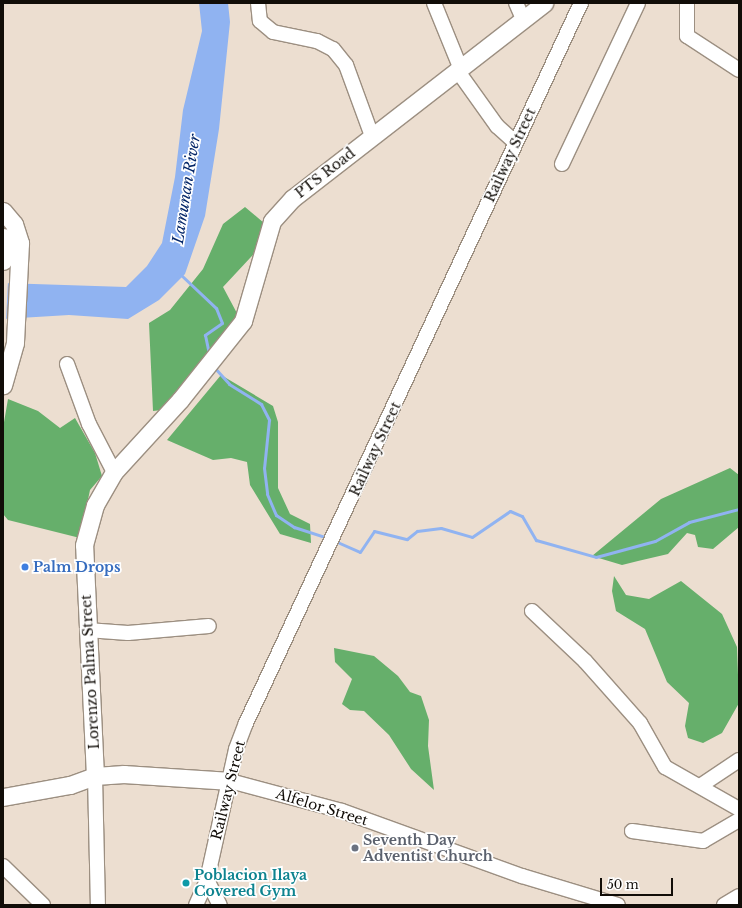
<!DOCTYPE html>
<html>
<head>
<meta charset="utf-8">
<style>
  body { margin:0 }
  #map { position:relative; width:742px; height:908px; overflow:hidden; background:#ecded0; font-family:"Libre Baskerville",serif }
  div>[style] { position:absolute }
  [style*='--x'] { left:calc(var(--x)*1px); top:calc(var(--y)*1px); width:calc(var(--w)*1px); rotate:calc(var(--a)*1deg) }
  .forest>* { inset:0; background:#66af6b }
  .water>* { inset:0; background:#90b3f1 }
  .pier>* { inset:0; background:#ecded0 }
  .stream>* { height:3px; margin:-1.5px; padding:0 1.5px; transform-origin:1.5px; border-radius:1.5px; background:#90b3f1 }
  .roads { filter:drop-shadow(1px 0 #9c8f81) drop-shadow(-1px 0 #9c8f81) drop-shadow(0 1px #9c8f81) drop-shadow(0 -1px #9c8f81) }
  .minor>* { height:14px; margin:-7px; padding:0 7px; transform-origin:7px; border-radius:7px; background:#fff }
  .major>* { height:17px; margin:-8.5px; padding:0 8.5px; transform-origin:8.5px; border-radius:8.5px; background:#fff }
  .dots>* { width:11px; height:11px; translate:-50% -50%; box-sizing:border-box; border:2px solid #fff; border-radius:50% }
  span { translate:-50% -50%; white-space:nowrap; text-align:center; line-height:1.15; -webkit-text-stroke:3.5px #fff; paint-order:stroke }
  .street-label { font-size:14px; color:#110d08 }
  .shop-label { font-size:14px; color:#366cbe; font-weight:700 }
  .left { translate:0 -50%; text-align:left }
  .worship-label { font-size:14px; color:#5b616d; font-weight:700 }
  .culture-label { font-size:14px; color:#0d838f; font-weight:700 }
  .water-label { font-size:15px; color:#042668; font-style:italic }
  .frame { position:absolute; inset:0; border:4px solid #110d08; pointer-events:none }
  .scale { position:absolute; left:600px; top:878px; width:73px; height:18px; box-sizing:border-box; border:2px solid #110d08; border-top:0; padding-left:5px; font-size:12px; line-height:14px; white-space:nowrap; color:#110d08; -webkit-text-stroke:3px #fff; paint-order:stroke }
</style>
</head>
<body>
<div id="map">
  <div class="forest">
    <i style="clip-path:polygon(245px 207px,264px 223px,264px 243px,223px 287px,239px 317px,162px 410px,153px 411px,149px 323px,170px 310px,203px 269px,223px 224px)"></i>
    <i style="clip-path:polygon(221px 375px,273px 406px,278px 422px,278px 488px,290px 514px,310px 524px,311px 543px,280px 534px,250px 485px,247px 462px,231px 458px,213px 460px,167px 440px)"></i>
    <i style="clip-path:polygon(8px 399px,38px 411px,60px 428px,75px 418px,95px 453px,102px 476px,90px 490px,80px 538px,8px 520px,3px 514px,3px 428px)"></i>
    <i style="clip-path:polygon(730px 468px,739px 475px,739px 527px,713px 549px,698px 547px,695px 535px,687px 533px,668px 554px,638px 561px,622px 565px,592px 556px,661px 499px)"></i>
    <i style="clip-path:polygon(614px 576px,626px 595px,649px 599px,681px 581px,722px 614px,737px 647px,739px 703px,722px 733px,703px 743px,688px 738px,685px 726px,689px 703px,667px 682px,645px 629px,616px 611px,612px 591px)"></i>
    <i style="clip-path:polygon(334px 648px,374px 656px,398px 676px,410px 692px,421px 696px,429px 720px,428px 746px,434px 790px,411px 769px,389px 735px,364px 711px,350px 710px,342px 704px,352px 679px,335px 662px)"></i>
  </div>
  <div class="water">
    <i style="clip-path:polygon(199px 3px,228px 3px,230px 22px,219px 129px,205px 216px,185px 274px,159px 300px,128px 319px,69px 315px,3px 319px,3px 283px,126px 287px,147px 266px,162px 243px,175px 177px,183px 110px,202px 31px)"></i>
  </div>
  <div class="pier">
    <i style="clip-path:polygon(3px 281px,8px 281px,6px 321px,3px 321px)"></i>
  </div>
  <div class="stream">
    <i style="--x:180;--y:274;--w:50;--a:43.4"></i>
    <i style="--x:216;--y:308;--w:16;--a:68"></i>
    <i style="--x:222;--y:323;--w:21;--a:145"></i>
    <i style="--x:205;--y:335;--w:19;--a:78"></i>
    <i style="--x:213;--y:366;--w:24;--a:48"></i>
    <i style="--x:229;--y:384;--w:38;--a:32"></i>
    <i style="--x:261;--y:404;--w:18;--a:63"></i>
    <i style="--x:269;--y:420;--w:48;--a:95.9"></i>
    <i style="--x:264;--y:468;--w:26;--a:83"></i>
    <i style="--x:267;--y:494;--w:23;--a:67"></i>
    <i style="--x:276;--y:515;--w:22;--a:34"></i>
    <i style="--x:294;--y:527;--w:36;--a:18"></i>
    <i style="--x:335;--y:541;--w:27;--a:24"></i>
    <i style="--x:360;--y:552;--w:25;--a:-56"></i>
    <i style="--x:374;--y:531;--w:34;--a:14"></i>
    <i style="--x:407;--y:539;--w:13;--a:-39"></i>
    <i style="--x:417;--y:531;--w:24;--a:-7"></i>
    <i style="--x:441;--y:528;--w:32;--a:16"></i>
    <i style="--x:472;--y:537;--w:46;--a:-34.4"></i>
    <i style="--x:510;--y:511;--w:13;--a:23"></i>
    <i style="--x:522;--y:516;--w:28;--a:60"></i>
    <i style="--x:536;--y:540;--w:62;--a:15.8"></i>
    <i style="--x:596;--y:557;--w:61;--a:-15.2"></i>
    <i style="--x:655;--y:541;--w:39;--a:-29"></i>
    <i style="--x:689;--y:522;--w:52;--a:-14.6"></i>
  </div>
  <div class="roads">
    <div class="minor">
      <i style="--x:258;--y:3;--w:18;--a:84"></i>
      <i style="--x:260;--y:21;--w:17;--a:40"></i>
      <i style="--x:273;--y:32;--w:45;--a:11.6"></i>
      <i style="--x:317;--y:41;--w:18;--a:27"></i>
      <i style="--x:333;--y:49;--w:21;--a:51"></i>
      <i style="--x:346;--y:65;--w:76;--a:69.9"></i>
      <i style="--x:434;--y:3;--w:69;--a:67.9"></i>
      <i style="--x:516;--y:3;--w:17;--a:66"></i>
      <i style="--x:687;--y:3;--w:33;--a:90"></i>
      <i style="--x:687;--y:36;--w:62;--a:33.2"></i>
      <i style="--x:457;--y:70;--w:69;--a:54.5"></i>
      <i style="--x:497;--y:126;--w:25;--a:42"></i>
      <i style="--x:562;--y:164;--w:178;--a:-64.7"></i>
      <i style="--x:67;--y:364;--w:64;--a:69.9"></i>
      <i style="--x:89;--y:424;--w:54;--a:62.5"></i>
      <i style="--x:532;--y:611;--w:73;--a:43.3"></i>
      <i style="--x:585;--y:661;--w:83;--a:48.4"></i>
      <i style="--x:640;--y:723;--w:51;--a:60.4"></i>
      <i style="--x:665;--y:767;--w:85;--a:29.6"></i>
      <i style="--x:87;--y:630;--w:41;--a:4.2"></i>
      <i style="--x:128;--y:633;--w:81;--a:-4.9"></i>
      <i style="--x:95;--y:776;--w:129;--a:88.7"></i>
      <i style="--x:230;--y:781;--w:116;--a:15"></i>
      <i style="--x:342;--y:811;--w:191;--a:19.9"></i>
      <i style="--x:522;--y:876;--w:100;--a:16.8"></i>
      <i style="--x:700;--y:786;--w:47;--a:-33.7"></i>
      <i style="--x:632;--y:831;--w:72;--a:8"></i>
      <i style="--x:703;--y:841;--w:42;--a:-30.3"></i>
      <i style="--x:3;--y:866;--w:56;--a:44.3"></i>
      <i style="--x:207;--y:880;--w:28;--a:63"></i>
      <i style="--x:196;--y:905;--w:27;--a:-66"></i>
      <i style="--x:207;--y:880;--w:134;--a:-77.5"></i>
      <i style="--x:236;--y:749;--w:28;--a:-69"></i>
      <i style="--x:246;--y:723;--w:794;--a:-65.05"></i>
      <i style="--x:724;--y:905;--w:17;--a:-31"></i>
    </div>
    <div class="major">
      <i style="--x:3;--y:211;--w:17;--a:50"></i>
      <i style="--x:14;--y:224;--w:20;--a:72"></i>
      <i style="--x:20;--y:243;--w:100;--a:92.9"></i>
      <i style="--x:15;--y:343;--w:44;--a:105.9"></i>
      <i style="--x:3;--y:237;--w:24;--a:90"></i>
      <i style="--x:95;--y:776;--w:231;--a:-92.7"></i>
      <i style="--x:84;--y:545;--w:41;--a:-74.6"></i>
      <i style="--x:95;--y:505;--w:38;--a:-60"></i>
      <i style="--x:114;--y:472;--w:98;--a:-47.5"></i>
      <i style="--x:180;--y:400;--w:101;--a:-51.4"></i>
      <i style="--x:243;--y:321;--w:104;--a:-73.8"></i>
      <i style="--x:272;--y:221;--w:31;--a:-48"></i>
      <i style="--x:293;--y:198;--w:318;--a:-37.8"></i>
      <i style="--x:3;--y:797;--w:68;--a:-10.2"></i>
      <i style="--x:70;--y:785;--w:27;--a:-20"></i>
      <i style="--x:95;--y:776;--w:29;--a:-4"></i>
      <i style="--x:124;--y:774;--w:106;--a:3.8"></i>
    </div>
  </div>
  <div class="dots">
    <i style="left:25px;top:567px;background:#3f7fe0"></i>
    <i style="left:355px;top:848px;background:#6b7280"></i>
    <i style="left:186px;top:883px;background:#0f9aa8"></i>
  </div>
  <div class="street-label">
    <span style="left:510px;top:155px;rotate:-65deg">Railway Street</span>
    <span style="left:325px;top:173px;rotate:-38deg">PTS Road</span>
    <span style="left:375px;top:449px;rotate:-65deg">Railway Street</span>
    <span style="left:90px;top:672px;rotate:-93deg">Lorenzo Palma Street</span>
    <span style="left:228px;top:790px;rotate:-76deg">Railway Street</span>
    <span style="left:322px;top:807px;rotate:17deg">Alfelor Street</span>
  </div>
  <div class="shop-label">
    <span class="left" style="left:33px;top:567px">Palm Drops</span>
  </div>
  <div class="worship-label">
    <span class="left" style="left:363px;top:848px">Seventh Day<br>Adventist Church</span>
  </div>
  <div class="culture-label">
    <span class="left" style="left:194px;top:883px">Poblacion Ilaya<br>Covered Gym</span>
  </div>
  <div class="water-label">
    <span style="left:186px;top:189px;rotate:-81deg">Lamunan River</span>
  </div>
  <div class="frame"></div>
  <div class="scale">50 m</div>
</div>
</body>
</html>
